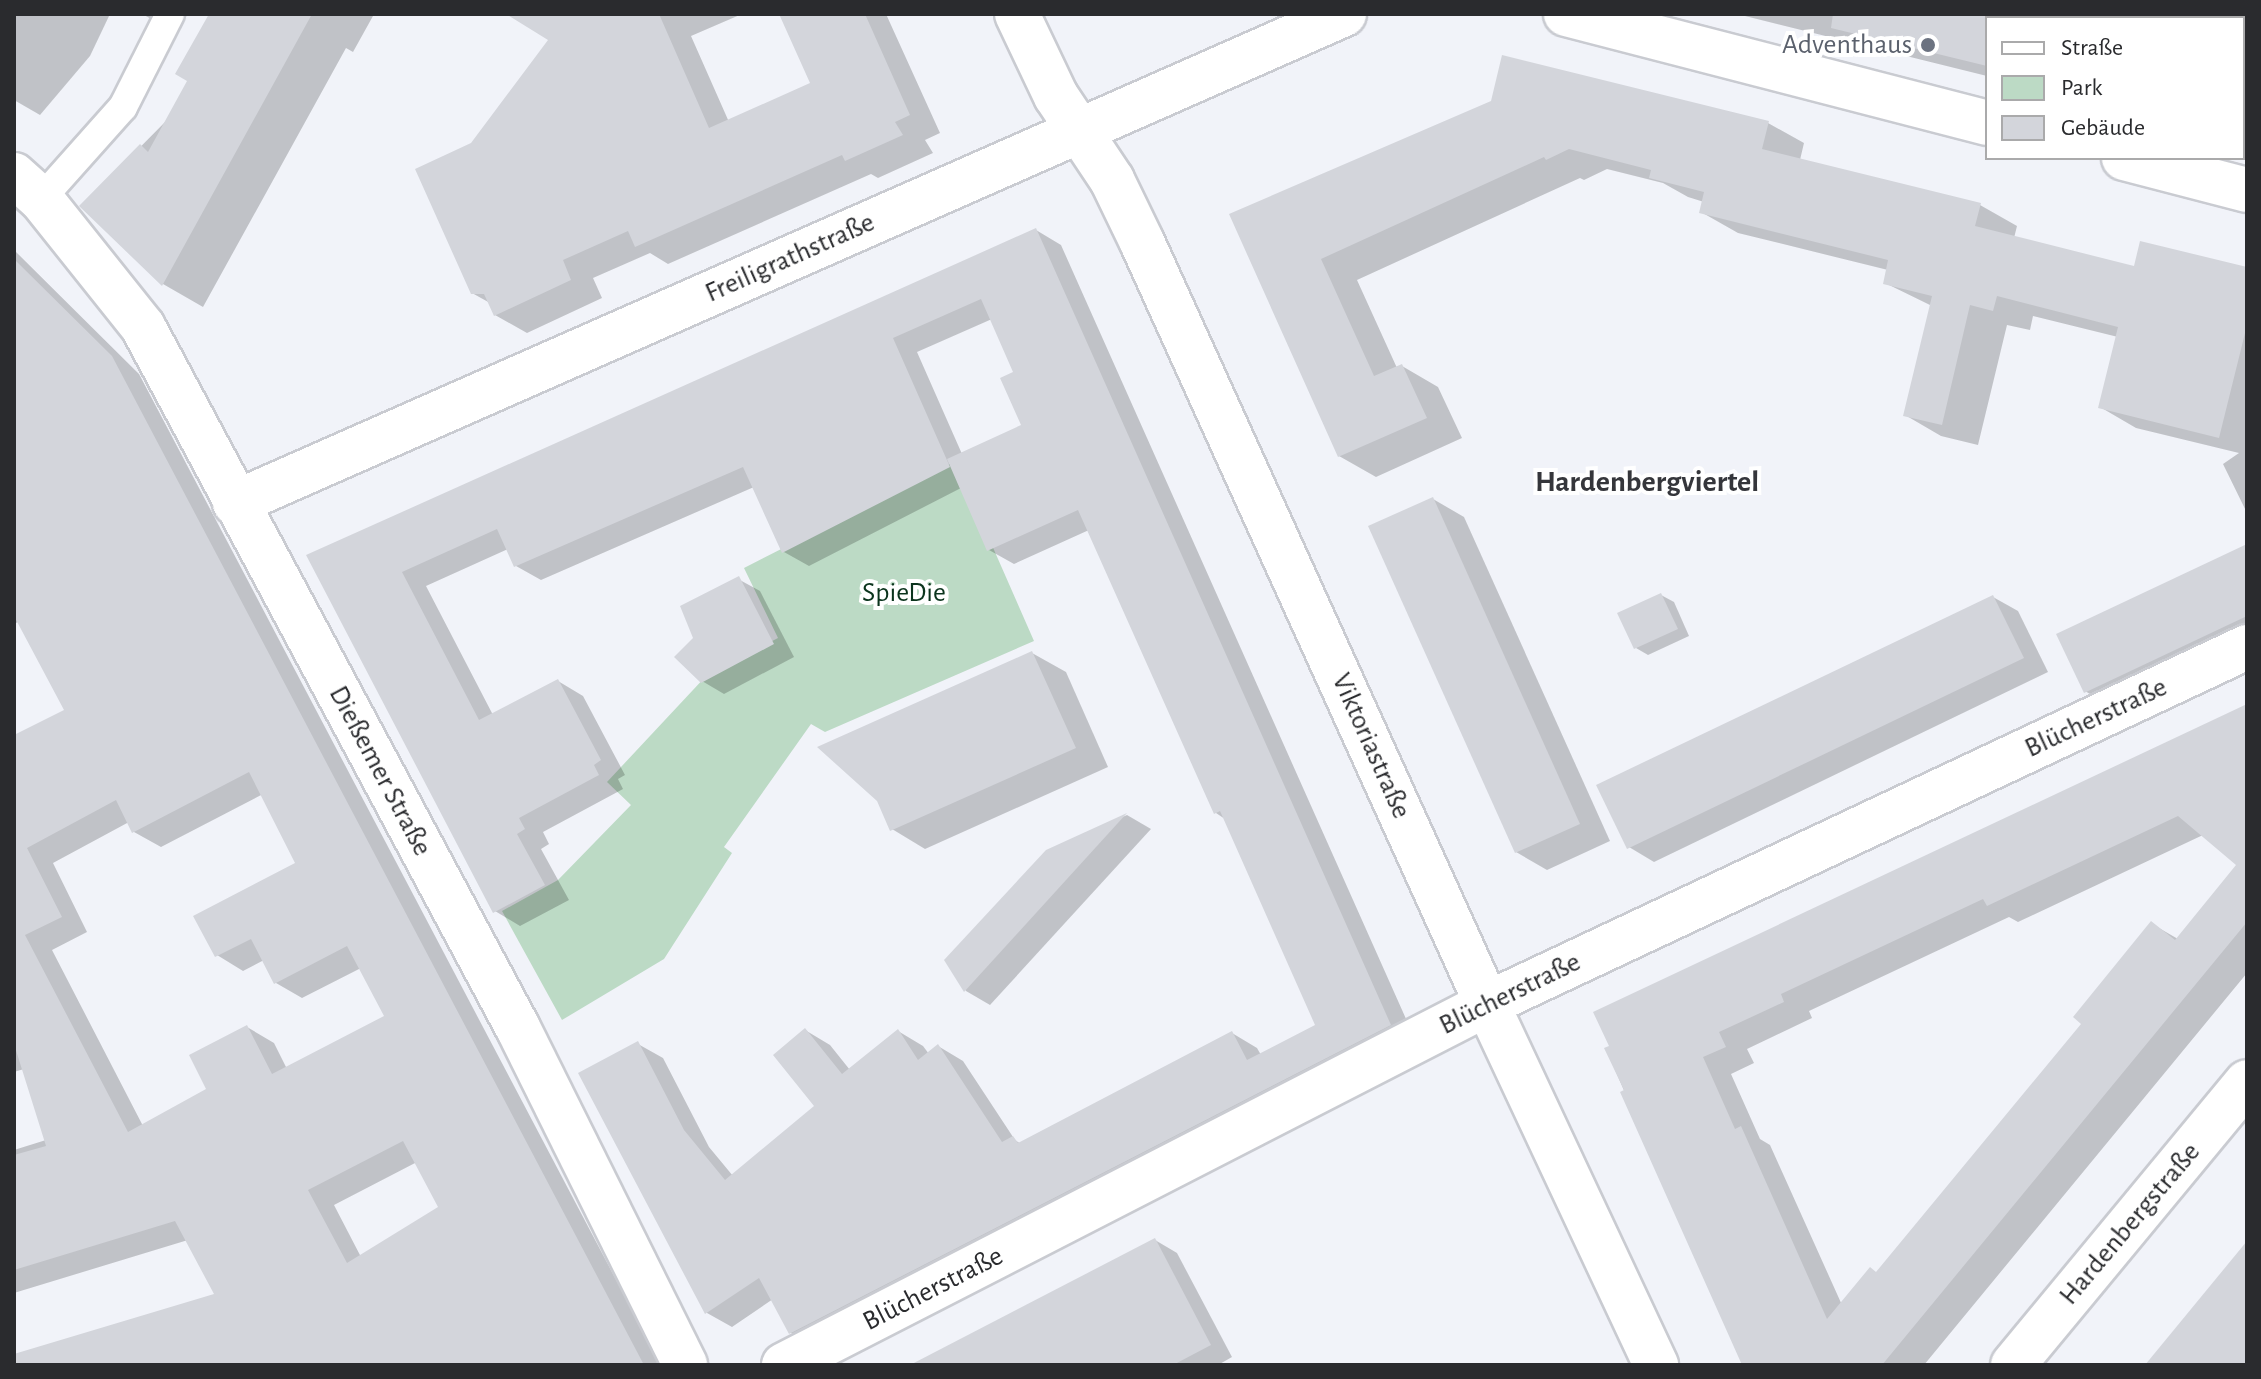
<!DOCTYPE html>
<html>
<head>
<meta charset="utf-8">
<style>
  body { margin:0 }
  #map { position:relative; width:2261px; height:1379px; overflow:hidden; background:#f1f3f9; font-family:"Alegreya Sans",sans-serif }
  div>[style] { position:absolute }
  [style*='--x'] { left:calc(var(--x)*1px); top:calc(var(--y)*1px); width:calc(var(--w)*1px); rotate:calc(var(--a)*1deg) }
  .green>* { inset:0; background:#bcdac5 }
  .shadow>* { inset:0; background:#0003 }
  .building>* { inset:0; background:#d3d5db }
  .roads { filter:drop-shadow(2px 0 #c9cbd1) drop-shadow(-2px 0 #c9cbd1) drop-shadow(0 2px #c9cbd1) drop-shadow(0 -2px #c9cbd1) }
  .service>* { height:28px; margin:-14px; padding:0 14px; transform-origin:14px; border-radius:14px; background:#fff }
  .minor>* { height:44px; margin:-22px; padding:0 22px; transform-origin:22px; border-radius:22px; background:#fff }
  .dots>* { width:22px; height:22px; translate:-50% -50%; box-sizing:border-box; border:4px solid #fff; border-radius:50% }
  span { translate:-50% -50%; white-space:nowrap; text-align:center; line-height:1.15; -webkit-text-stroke:8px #fff; paint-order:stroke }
  .worship-label { font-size:28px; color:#5b616d }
  .right { translate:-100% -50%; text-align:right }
  .street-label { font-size:28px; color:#2a2b2e }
  .park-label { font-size:28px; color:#0b341d }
  .neighbourhood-label { font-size:30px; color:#35363b; font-weight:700 }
  .frame { position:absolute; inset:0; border:16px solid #2a2b2e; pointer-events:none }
  .legend { position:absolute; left:1985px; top:16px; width:260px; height:144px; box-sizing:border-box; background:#fff; border:2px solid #aaaaab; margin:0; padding:10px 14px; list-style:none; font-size:24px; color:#2a2b2e }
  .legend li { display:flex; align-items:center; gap:16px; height:40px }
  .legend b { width:40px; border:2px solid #aaaaab }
</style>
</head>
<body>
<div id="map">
  <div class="green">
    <i style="clip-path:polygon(955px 461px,1034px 641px,825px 732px,811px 724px,724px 847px,732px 853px,664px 959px,562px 1020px,502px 911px,558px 880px,631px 805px,607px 782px,707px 675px,778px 638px,744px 568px)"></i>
  </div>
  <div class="shadow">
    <i style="clip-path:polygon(14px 14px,110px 14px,90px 56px,40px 115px,14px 100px)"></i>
    <i style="clip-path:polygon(142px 14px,178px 14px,170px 29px)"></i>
    <i style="clip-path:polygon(211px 14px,373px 16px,353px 52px,346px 48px,203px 307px,163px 284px,82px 206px,170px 117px,190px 80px)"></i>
    <i style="clip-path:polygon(556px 14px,742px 14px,691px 36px,729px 122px,813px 84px,781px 14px,886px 14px,940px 133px,925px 140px,933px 153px,878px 178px,871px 174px,668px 264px,650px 253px,593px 278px,602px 298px,527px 333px,495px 315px,490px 303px,472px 293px,472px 144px,551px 40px)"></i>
    <i style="clip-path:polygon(1737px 14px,2247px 14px,2247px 140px,2243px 139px,2243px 18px,1987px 18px,1987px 76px)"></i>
    <i style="clip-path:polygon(1493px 103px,1768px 123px,1804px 143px,1800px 160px,1980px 205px,2017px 226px,2014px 238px,2135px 268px,2247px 269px,2247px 513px,2223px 464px,2239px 453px,2136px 428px,2100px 407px,2118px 337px,2033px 316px,2030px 330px,2007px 325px,1978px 445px,1941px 436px,1905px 415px,1932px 306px,1885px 283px,1888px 270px,1738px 233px,1701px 212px,1704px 202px,1688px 197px,1663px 183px,1607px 169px,1584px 180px,1580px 178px,1357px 280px,1397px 368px,1402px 366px,1438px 387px,1462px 438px,1376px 477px,1339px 456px,1231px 215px)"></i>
    <i style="clip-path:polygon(evenodd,1036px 230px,1061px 245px,1415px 1039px,816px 1347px,791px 1333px,773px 1299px,732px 1327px,707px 1313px,638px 1044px,663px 1058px,709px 1147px,733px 1176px,816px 1106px,805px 1030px,830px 1045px,850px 1070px,898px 1031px,923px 1046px,929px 1054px,938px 1046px,963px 1061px,1015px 1140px,1021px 1144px,1232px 1033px,1257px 1048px,1261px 1055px,1318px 1026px,1225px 819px,1216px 813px,1089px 530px,1014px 564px,989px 550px,961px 488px,809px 566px,784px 552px,754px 487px,541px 580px,516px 566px,508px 549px,426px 586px,493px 715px,558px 681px,583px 696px,625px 775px,618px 779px,623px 789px,543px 832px,549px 844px,541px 849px,569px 900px,520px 926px,495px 911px,309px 556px,1036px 230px,992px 319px,1016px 373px,1024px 426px,962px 454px,917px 352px,992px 319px)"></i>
    <i style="clip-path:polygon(evenodd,14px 250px,139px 374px,661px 1365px,78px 1365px,216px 1295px,188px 1240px,14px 1293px,14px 1150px,46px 1140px,24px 1069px,14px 1072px,14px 737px,66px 711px,20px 621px,14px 624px,14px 250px,263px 794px,298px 864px,217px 955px,243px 971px,264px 960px,276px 983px,302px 998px,361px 968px,386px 1017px,287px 1069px,274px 1043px,247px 1027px,209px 1090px,143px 1126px,52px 950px,87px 932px,53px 863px,129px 822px,134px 832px,161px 847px,263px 794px,14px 250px,417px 1162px,440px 1207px,361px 1257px,334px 1205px,417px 1162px)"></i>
    <i style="clip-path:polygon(1433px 499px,1464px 517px,1610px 841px,1547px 870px,1516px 852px)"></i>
    <i style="clip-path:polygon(2247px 546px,2247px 641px,2110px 706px,2085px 691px)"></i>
    <i style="clip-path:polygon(738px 579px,760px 591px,794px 657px,724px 694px,702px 681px,696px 639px)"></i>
    <i style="clip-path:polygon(1661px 595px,1674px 602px,1689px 636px,1648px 655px,1636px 648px)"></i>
    <i style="clip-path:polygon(1993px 597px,2018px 611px,2048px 672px,1654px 862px,1629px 847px)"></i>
    <i style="clip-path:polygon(1032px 653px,1066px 672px,1108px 767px,925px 849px,892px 829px)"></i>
    <i style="clip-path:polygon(evenodd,2247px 706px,2247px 973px,1924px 1365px,1743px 1365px,1606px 1049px,2247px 706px,2203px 835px,2238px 865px,2178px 939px,2152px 924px,2084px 1024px,1878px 1273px,1842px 1305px,1770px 1145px,1760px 1139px,1731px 1074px,1754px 1063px,1747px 1049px,1812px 1018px,1809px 1011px,2009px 917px,2018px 922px,2203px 835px)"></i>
    <i style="clip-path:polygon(1127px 815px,1151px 829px,990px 1005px,966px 991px,947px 960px,1047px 851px)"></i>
    <i style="clip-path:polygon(1155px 1240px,1177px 1253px,1232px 1357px,1218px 1365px,915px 1365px)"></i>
  </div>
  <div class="building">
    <i style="clip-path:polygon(209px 14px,312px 14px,162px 286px,79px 206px,140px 144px,148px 152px,187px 81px,175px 74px)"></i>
    <i style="clip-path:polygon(506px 14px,659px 14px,709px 128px,810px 83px,779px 14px,865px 14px,910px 115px,895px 122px,903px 135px,845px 161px,842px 155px,635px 247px,628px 231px,563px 260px,571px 280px,494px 316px,484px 294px,471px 294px,415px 169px,471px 143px,548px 40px)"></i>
    <i style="clip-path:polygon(1833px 14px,1987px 14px,1987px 66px,1831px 28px)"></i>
    <i style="clip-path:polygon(1502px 55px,1769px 121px,1762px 149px,1981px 203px,1975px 226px,2134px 266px,2140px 241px,2247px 267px,2247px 325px,2219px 438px,2098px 408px,2118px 327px,1997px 296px,1993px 311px,1970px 305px,1942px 425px,1903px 416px,1932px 296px,1883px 284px,1888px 260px,1699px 213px,1704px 192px,1649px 178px,1651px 170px,1569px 149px,1546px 160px,1544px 157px,1321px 259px,1374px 376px,1402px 364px,1427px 418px,1338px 457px,1229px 214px,1491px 101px)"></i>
    <i style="clip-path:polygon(1036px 228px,1391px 1025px,789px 1334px,759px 1278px,705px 1314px,578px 1073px,638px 1041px,684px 1130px,725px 1180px,814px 1106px,773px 1055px,805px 1028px,842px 1074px,898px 1029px,918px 1060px,938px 1044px,1002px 1142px,1013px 1136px,1018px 1143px,1232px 1031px,1247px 1060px,1315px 1025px,1220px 811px,1214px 814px,1078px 510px,987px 551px,947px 459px,1021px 425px,1000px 378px,1013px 372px,981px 299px,893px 338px,950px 467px,782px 553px,743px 467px,514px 567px,497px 529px,402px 572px,479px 720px,558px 679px,601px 760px,594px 765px,599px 775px,519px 818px,525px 829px,517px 834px,545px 885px,493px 913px,306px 555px)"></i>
    <i style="clip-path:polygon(evenodd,14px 259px,112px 356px,644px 1365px,14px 1365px,14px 1354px,214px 1294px,175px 1221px,14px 1270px,14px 1155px,46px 1146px,14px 1044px,14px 735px,64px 710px,14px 616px,14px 259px,249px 772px,295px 863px,193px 916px,215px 957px,251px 939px,274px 984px,347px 946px,384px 1016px,272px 1074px,247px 1025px,189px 1055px,206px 1089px,128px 1132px,25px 935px,62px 917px,27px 848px,116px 800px,132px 833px,249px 772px,14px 259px,403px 1141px,438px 1207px,347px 1263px,308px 1190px,403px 1141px)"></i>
    <i style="clip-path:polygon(1433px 497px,1580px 824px,1515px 853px,1368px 526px)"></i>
    <i style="clip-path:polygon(2247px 544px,2247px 616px,2084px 693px,2056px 634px)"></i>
    <i style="clip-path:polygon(739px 576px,774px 644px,701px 683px,674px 657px,693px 638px,680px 606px)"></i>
    <i style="clip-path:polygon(1661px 593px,1678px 629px,1634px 649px,1617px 613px)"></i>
    <i style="clip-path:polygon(1993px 595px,2024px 658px,1627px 849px,1596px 785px)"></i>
    <i style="clip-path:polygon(1032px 651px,1076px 748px,890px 831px,877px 801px,817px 747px)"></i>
    <i style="clip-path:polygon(evenodd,2247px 704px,2247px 922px,1882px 1365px,1742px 1365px,1620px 1092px,1624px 1090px,1604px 1048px,1609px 1046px,1593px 1012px,2247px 704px,2178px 816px,2236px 865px,2175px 940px,2151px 921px,2073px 1017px,2081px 1024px,1876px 1272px,1870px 1267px,1827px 1319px,1741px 1126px,1735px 1129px,1703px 1057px,1726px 1047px,1719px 1032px,1784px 1002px,1781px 994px,1983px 899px,1987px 906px,2178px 816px)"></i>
    <i style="clip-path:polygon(1127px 813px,964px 992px,944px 960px,1046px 850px)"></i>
    <i style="clip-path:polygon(1155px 1238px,1211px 1345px,1173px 1365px,910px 1365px)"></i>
    <i style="clip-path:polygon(2247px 1241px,2247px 1365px,2145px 1365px)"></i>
  </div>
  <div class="roads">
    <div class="service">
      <i style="--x:41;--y:199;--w:123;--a:-48.3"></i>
      <i style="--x:123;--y:107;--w:104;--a:-63.2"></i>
    </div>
    <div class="minor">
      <i style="--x:1017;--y:14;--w:91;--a:64.6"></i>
      <i style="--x:1056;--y:96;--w:101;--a:56.3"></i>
      <i style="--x:1112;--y:180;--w:69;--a:64.2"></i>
      <i style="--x:1142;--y:242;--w:836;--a:65.64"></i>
      <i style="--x:1487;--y:1004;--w:399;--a:64.9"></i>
      <i style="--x:1566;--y:14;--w:435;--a:14.5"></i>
      <i style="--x:2124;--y:158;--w:127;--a:14.6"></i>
      <i style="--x:14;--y:175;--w:36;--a:42"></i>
      <i style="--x:41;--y:199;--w:164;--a:51.4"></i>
      <i style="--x:143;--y:327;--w:795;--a:61.86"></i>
      <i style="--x:518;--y:1028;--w:376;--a:63.6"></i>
      <i style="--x:235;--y:503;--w:1212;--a:-23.79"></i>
      <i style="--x:784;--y:1365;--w:790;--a:-27.18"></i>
      <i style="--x:1487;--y:1004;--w:840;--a:-25.16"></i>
      <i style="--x:2013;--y:1365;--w:367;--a:-50.4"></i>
    </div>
  </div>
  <div class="dots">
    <i style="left:1928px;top:45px;background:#6b7280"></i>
  </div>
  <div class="worship-label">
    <span class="right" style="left:1912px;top:45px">Adventhaus</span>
  </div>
  <div class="street-label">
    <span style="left:790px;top:258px;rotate:-24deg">Freiligrathstraße</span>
    <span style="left:2096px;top:718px;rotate:-25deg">Blücherstraße</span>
    <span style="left:1371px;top:746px;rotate:66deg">Viktoriastraße</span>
    <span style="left:380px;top:771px;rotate:62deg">Dießemer Straße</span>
    <span style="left:1510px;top:994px;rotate:-26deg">Blücherstraße</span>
    <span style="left:2130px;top:1224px;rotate:-50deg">Hardenbergstraße</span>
    <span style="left:933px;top:1289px;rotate:-27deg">Blücherstraße</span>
  </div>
  <div class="park-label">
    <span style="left:904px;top:593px">SpieDie</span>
  </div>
  <div class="neighbourhood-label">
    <span style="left:1647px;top:482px">Hardenbergviertel</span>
  </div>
  <div class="frame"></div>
  <ul class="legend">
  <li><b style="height:10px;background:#fff"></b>Straße</li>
  <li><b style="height:22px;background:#bcdac5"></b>Park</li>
  <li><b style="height:22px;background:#d3d5db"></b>Gebäude</li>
  </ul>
</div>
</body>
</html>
